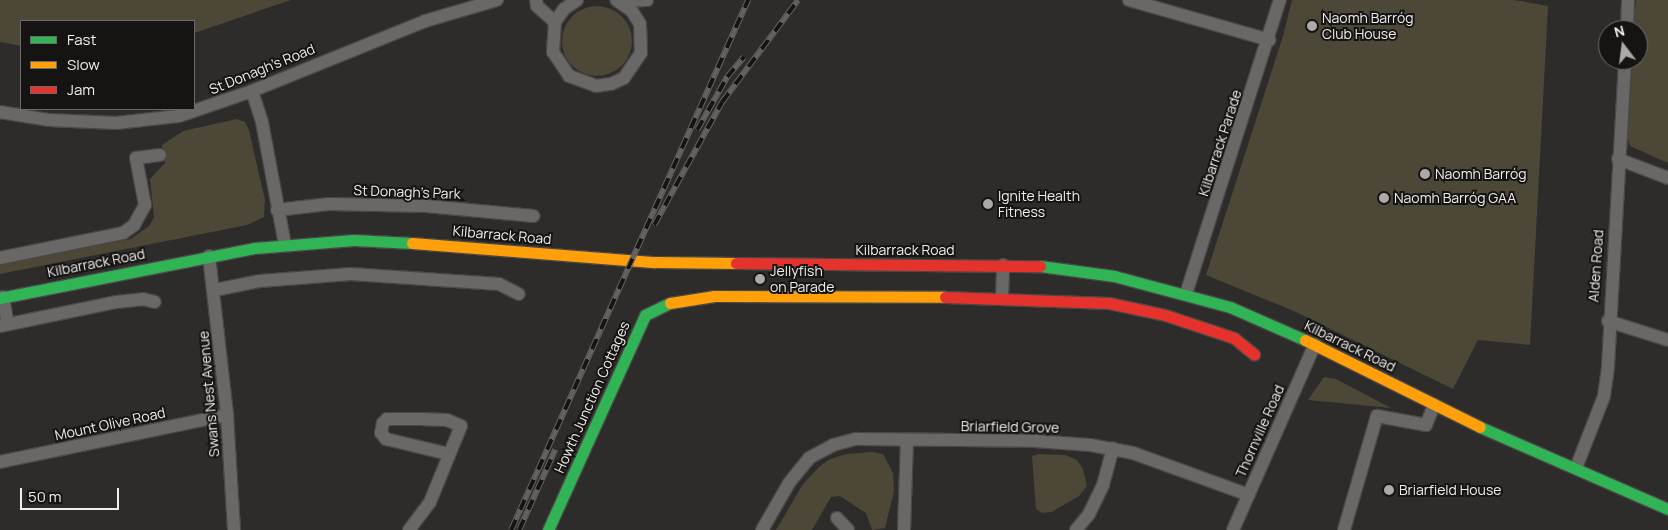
<!DOCTYPE html>
<html>
<head>
<meta charset="utf-8">
<style>
  body { margin:0 }
  #map { position:relative; width:1668px; height:530px; overflow:hidden; background:#2e2c2a; font-family:Manrope,sans-serif }
  div>[style] { position:absolute }
  [style*='--x'] { left:calc(var(--x)*1px); top:calc(var(--y)*1px); width:calc(var(--w)*1px); rotate:calc(var(--a)*1deg) }
  .green>* { inset:0; background:#4d4738 }
  .round { border-radius:50% }
  .roads { filter:drop-shadow(1px 0 #4a4847) drop-shadow(-1px 0 #4a4847) drop-shadow(0 1px #4a4847) drop-shadow(0 -1px #4a4847) }
  .street>* { height:12px; margin:-6px; padding:0 6px; transform-origin:6px; border-radius:6px; background:#6a6866 }
  .fast>* { height:11px; margin:-5.5px; padding:0 5.5px; transform-origin:5.5px; border-radius:5.5px; background:#30b455 }
  .slow>* { height:11px; margin:-5.5px; padding:0 5.5px; transform-origin:5.5px; border-radius:5.5px; background:#ff9f0a }
  .jam>* { height:11px; margin:-5.5px; padding:0 5.5px; transform-origin:5.5px; border-radius:5.5px; background:#e5322d }
  .rail>* { height:5.5px; margin-top:-2.75px; transform-origin:0; background:repeating-linear-gradient(90deg,#161413 0 11px,#646261 0 22px); box-sizing:border-box; border-block:1px solid #646261 }
  .dots>* { width:14px; height:14px; translate:-50% -50%; box-sizing:border-box; border:2px solid #161413; border-radius:50% }
  span { translate:-50% -50%; white-space:nowrap; text-align:center; line-height:1.15; -webkit-text-stroke:4px #161413; paint-order:stroke }
  .poi-label { font-size:14px; color:#f0eeed }
  .left { translate:0 -50%; text-align:left }
  .street-label { font-size:14px; color:#f0eeed }
  .legend { position:absolute; left:20px; top:20px; width:175px; height:90px; box-sizing:border-box; background:#161413; border:1px solid #6d6b6a; margin:0; padding:6px 9px; list-style:none; font-size:15px; color:#f0eeed }
  .legend li { display:flex; align-items:center; gap:10px; height:25px }
  .legend b { width:25px; border:1px solid #6d6b6a }
  .north { position:absolute; left:1598px; top:20px; width:50px; height:50px; box-sizing:border-box; background:#161413; border:1px solid #6d6b6a; border-radius:50%; rotate:345deg; font-size:14px; font-weight:700; line-height:20px; text-align:center; color:#f0eeed }
  .north::after { content:''; display:block; margin:auto; width:18px; height:22px; background:#acaaa9; clip-path:polygon(50% 0,100% 100%,50% 72%,0 100%) }
  .scale { position:absolute; left:20px; top:488px; width:99px; height:22px; box-sizing:border-box; border:2px solid #f0eeed; border-top:0; padding-left:6px; font-size:15px; line-height:18px; white-space:nowrap; color:#f0eeed; -webkit-text-stroke:4px #161413; paint-order:stroke }
</style>
</head>
<body>
<div id="map">
  <div class="green">
    <i style="clip-path:polygon(0 0,291px 0,194px 33px,194px 21px,21px 21px,21px 46px,0 42px)"></i>
    <i style="clip-path:polygon(1292px 0,1514px 0,1548px 6px,1530px 345px,1478px 340px,1453px 389px,1296px 312px,1206px 275px,1283px 36px)"></i>
    <i style="clip-path:polygon(1636px 0,1668px 0,1668px 163px,1630px 146px,1627px 136px,1632px 60px,1638px 60px,1638px 30px,1633px 30px)"></i>
    <i class="round" style="left:562px;top:6px;width:70px;height:70px"></i>
    <i style="clip-path:polygon(237px 119px,245px 122px,249px 130px,265px 200px,264px 217px,247px 225px,0 274px,0 264px,131px 239px,150px 225px,154px 217px,150px 179px,165px 163px,162px 145px,183px 131px)"></i>
    <i style="clip-path:polygon(1324px 377px,1336px 379px,1391px 408px,1308px 400px)"></i>
    <i style="clip-path:polygon(872px 452px,883px 454px,893px 473px,894px 491px,885px 528px,872px 530px,866px 513px,840px 496px,831px 497px,812px 530px,776px 530px,803px 484px,819px 467px,830px 459px,847px 454px)"></i>
    <i style="clip-path:polygon(1039px 454px,1066px 455px,1077px 460px,1083px 469px,1087px 486px,1079px 496px,1052px 512px,1042px 513px,1036px 509px,1032px 456px)"></i>
  </div>
  <div class="roads">
    <div class="street">
      <i style="--x:536;--y:0;--w:6;--a:81"></i>
      <i style="--x:537;--y:6;--w:24;--a:42"></i>
      <i style="--x:577;--y:0;--w:16;--a:145"></i>
      <i style="--x:564;--y:9;--w:16;--a:125"></i>
      <i style="--x:555;--y:22;--w:30;--a:94"></i>
      <i style="--x:553;--y:52;--w:29;--a:56"></i>
      <i style="--x:569;--y:76;--w:29;--a:20"></i>
      <i style="--x:596;--y:86;--w:15;--a:-8"></i>
      <i style="--x:611;--y:84;--w:14;--a:-25"></i>
      <i style="--x:624;--y:78;--w:30;--a:-56"></i>
      <i style="--x:641;--y:53;--w:29;--a:-92"></i>
      <i style="--x:640;--y:24;--w:15;--a:-122"></i>
      <i style="--x:632;--y:11;--w:19;--a:-145"></i>
      <i style="--x:1129;--y:0;--w:146;--a:15.9"></i>
      <i style="--x:621;--y:1;--w:26;--a:-2"></i>
      <i style="--x:1627;--y:30;--w:30;--a:-88"></i>
      <i style="--x:252;--y:91;--w:33;--a:72"></i>
      <i style="--x:262;--y:122;--w:125;--a:79.4"></i>
      <i style="--x:0;--y:112;--w:50;--a:9.3"></i>
      <i style="--x:49;--y:120;--w:67;--a:2.6"></i>
      <i style="--x:116;--y:123;--w:63;--a:-6.3"></i>
      <i style="--x:179;--y:116;--w:77;--a:-18.9"></i>
      <i style="--x:252;--y:91;--w:187;--a:-22"></i>
      <i style="--x:425;--y:21;--w:75;--a:-16.3"></i>
      <i style="--x:1618;--y:159;--w:53;--a:20.8"></i>
      <i style="--x:277;--y:210;--w:52;--a:-6.6"></i>
      <i style="--x:329;--y:204;--w:97;--a:1.2"></i>
      <i style="--x:426;--y:206;--w:108;--a:5.3"></i>
      <i style="--x:209;--y:256;--w:160;--a:83.5"></i>
      <i style="--x:227;--y:415;--w:115;--a:86.5"></i>
      <i style="--x:0;--y:258;--w:126;--a:-11.5"></i>
      <i style="--x:123;--y:233;--w:14;--a:-36"></i>
      <i style="--x:134;--y:225;--w:23;--a:-61"></i>
      <i style="--x:145;--y:205;--w:48;--a:-100.8"></i>
      <i style="--x:136;--y:158;--w:24;--a:-7"></i>
      <i style="--x:215;--y:290;--w:46;--a:-11.3"></i>
      <i style="--x:260;--y:281;--w:91;--a:-4.4"></i>
      <i style="--x:351;--y:274;--w:148;--a:3.9"></i>
      <i style="--x:499;--y:284;--w:22;--a:27"></i>
      <i style="--x:1186;--y:294;--w:309;--a:-72.3"></i>
      <i style="--x:3;--y:297;--w:27;--a:80"></i>
      <i style="--x:1002;--y:298;--w:33;--a:-88"></i>
      <i style="--x:1608;--y:321;--w:63;--a:17.6"></i>
      <i style="--x:0;--y:326;--w:118;--a:-11.7"></i>
      <i style="--x:116;--y:302;--w:27;--a:-6"></i>
      <i style="--x:143;--y:299;--w:12;--a:14"></i>
      <i style="--x:0;--y:462;--w:232;--a:-11.7"></i>
      <i style="--x:1576;--y:468;--w:77;--a:-68.7"></i>
      <i style="--x:1604;--y:396;--w:30;--a:-82"></i>
      <i style="--x:1608;--y:366;--w:306;--a:-86.8"></i>
      <i style="--x:837;--y:518;--w:16;--a:47"></i>
      <i style="--x:409;--y:530;--w:35;--a:-53"></i>
      <i style="--x:430;--y:502;--w:82;--a:-67.8"></i>
      <i style="--x:461;--y:426;--w:15;--a:-157"></i>
      <i style="--x:447;--y:420;--w:23;--a:-178"></i>
      <i style="--x:424;--y:419;--w:37;--a:180"></i>
      <i style="--x:387;--y:419;--w:6;--a:135"></i>
      <i style="--x:383;--y:423;--w:10;--a:101"></i>
      <i style="--x:381;--y:433;--w:8;--a:50"></i>
      <i style="--x:386;--y:439;--w:65;--a:13.4"></i>
      <i style="--x:762;--y:530;--w:54;--a:-60.1"></i>
      <i style="--x:789;--y:483;--w:32;--a:-51"></i>
      <i style="--x:809;--y:458;--w:27;--a:-28"></i>
      <i style="--x:833;--y:445;--w:24;--a:-15"></i>
      <i style="--x:856;--y:439;--w:179;--a:0.6"></i>
      <i style="--x:1035;--y:441;--w:55;--a:4.2"></i>
      <i style="--x:1090;--y:445;--w:44;--a:10.5"></i>
      <i style="--x:1133;--y:453;--w:123;--a:19.9"></i>
      <i style="--x:904;--y:530;--w:90;--a:-88.1"></i>
      <i style="--x:1076;--y:530;--w:21;--a:-51"></i>
      <i style="--x:1089;--y:514;--w:32;--a:-64"></i>
      <i style="--x:1103;--y:485;--w:38;--a:-75"></i>
      <i style="--x:1233;--y:530;--w:203;--a:-66.2"></i>
      <i style="--x:1344;--y:530;--w:119;--a:-73.9"></i>
      <i style="--x:1377;--y:416;--w:50;--a:10.4"></i>
      <i style="--x:1426;--y:425;--w:22;--a:-68"></i>
    </div>
    <div class="fast">
      <i style="--x:1040;--y:266;--w:75;--a:7.7"></i>
      <i style="--x:1114;--y:276;--w:120;--a:15"></i>
      <i style="--x:1230;--y:307;--w:82;--a:23.7"></i>
      <i style="--x:0;--y:298;--w:260;--a:-11.1"></i>
      <i style="--x:255;--y:248;--w:99;--a:-4.6"></i>
      <i style="--x:354;--y:240;--w:58;--a:3"></i>
      <i style="--x:1480;--y:427;--w:205;--a:23.6"></i>
      <i style="--x:548;--y:530;--w:236;--a:-65.7"></i>
      <i style="--x:645;--y:315;--w:28;--a:-26"></i>
    </div>
    <div class="slow">
      <i style="--x:412;--y:243;--w:244;--a:4.5"></i>
      <i style="--x:655;--y:262;--w:81;--a:0.7"></i>
      <i style="--x:670;--y:303;--w:45;--a:-9"></i>
      <i style="--x:714;--y:296;--w:231;--a:0.2"></i>
      <i style="--x:1305;--y:340;--w:195;--a:26.4"></i>
    </div>
    <div class="jam">
      <i style="--x:736;--y:263;--w:304;--a:0.6"></i>
      <i style="--x:945;--y:297;--w:164;--a:2.1"></i>
      <i style="--x:1109;--y:303;--w:57;--a:12.1"></i>
      <i style="--x:1165;--y:315;--w:73;--a:18.4"></i>
      <i style="--x:1234;--y:338;--w:26;--a:39"></i>
    </div>
  </div>
  <div class="rail">
    <i style="--x:697;--y:130;--w:61;--a:-60.5"></i>
    <i style="--x:727;--y:77;--w:26;--a:-50"></i>
    <i style="--x:654;--y:225;--w:141;--a:-61.1"></i>
    <i style="--x:722;--y:102;--w:127;--a:-53.3"></i>
    <i style="--x:511;--y:530;--w:581;--a:-65.91"></i>
    <i style="--x:519;--y:530;--w:88;--a:-65.8"></i>
  </div>
  <div class="dots">
    <i style="left:1312px;top:26px;background:#acaaa9"></i>
    <i style="left:1425px;top:174px;background:#acaaa9"></i>
    <i style="left:1384px;top:198px;background:#acaaa9"></i>
    <i style="left:988px;top:204px;background:#acaaa9"></i>
    <i style="left:760px;top:279px;background:#acaaa9"></i>
    <i style="left:1389px;top:490px;background:#acaaa9"></i>
  </div>
  <div class="poi-label">
    <span class="left" style="left:1322px;top:26px">Naomh Barróg<br>Club House</span>
    <span class="left" style="left:1435px;top:174px">Naomh Barróg</span>
    <span class="left" style="left:998px;top:204px">Ignite Health<br>Fitness</span>
    <span class="left" style="left:1394px;top:198px">Naomh Barróg GAA</span>
    <span class="left" style="left:770px;top:279px">Jellyfish<br>on Parade</span>
    <span class="left" style="left:1399px;top:490px">Briarfield House</span>
  </div>
  <div class="street-label">
    <span style="left:262px;top:69px;rotate:-22deg">St Donagh's Road</span>
    <span style="left:1220px;top:143px;rotate:-72deg">Kilbarrack Parade</span>
    <span style="left:407px;top:192px;rotate:2deg">St Donagh's Park</span>
    <span style="left:502px;top:235px;rotate:5deg">Kilbarrack Road</span>
    <span style="left:905px;top:250px">Kilbarrack Road</span>
    <span style="left:96px;top:263px;rotate:-11deg">Kilbarrack Road</span>
    <span style="left:1596px;top:266px;rotate:-86deg">Alden Road</span>
    <span style="left:1350px;top:346px;rotate:26deg">Kilbarrack Road</span>
    <span style="left:209px;top:394px;rotate:-95deg">Swans Nest Avenue</span>
    <span style="left:592px;top:397px;rotate:-66deg">Howth Junction Cottages</span>
    <span style="left:110px;top:424px;rotate:-12deg">Mount Olive Road</span>
    <span style="left:1010px;top:427px;rotate:1deg">Briarfield Grove</span>
    <span style="left:1260px;top:431px;rotate:-66deg">Thornville Road</span>
  </div>
  <ul class="legend">
  <li><b style="height:6px;background:#30b455"></b>Fast</li>
  <li><b style="height:6px;background:#ff9f0a"></b>Slow</li>
  <li><b style="height:6px;background:#e5322d"></b>Jam</li>
  </ul>
  <div class="north">N</div>
  <div class="scale">50 m</div>
</div>
</body>
</html>
